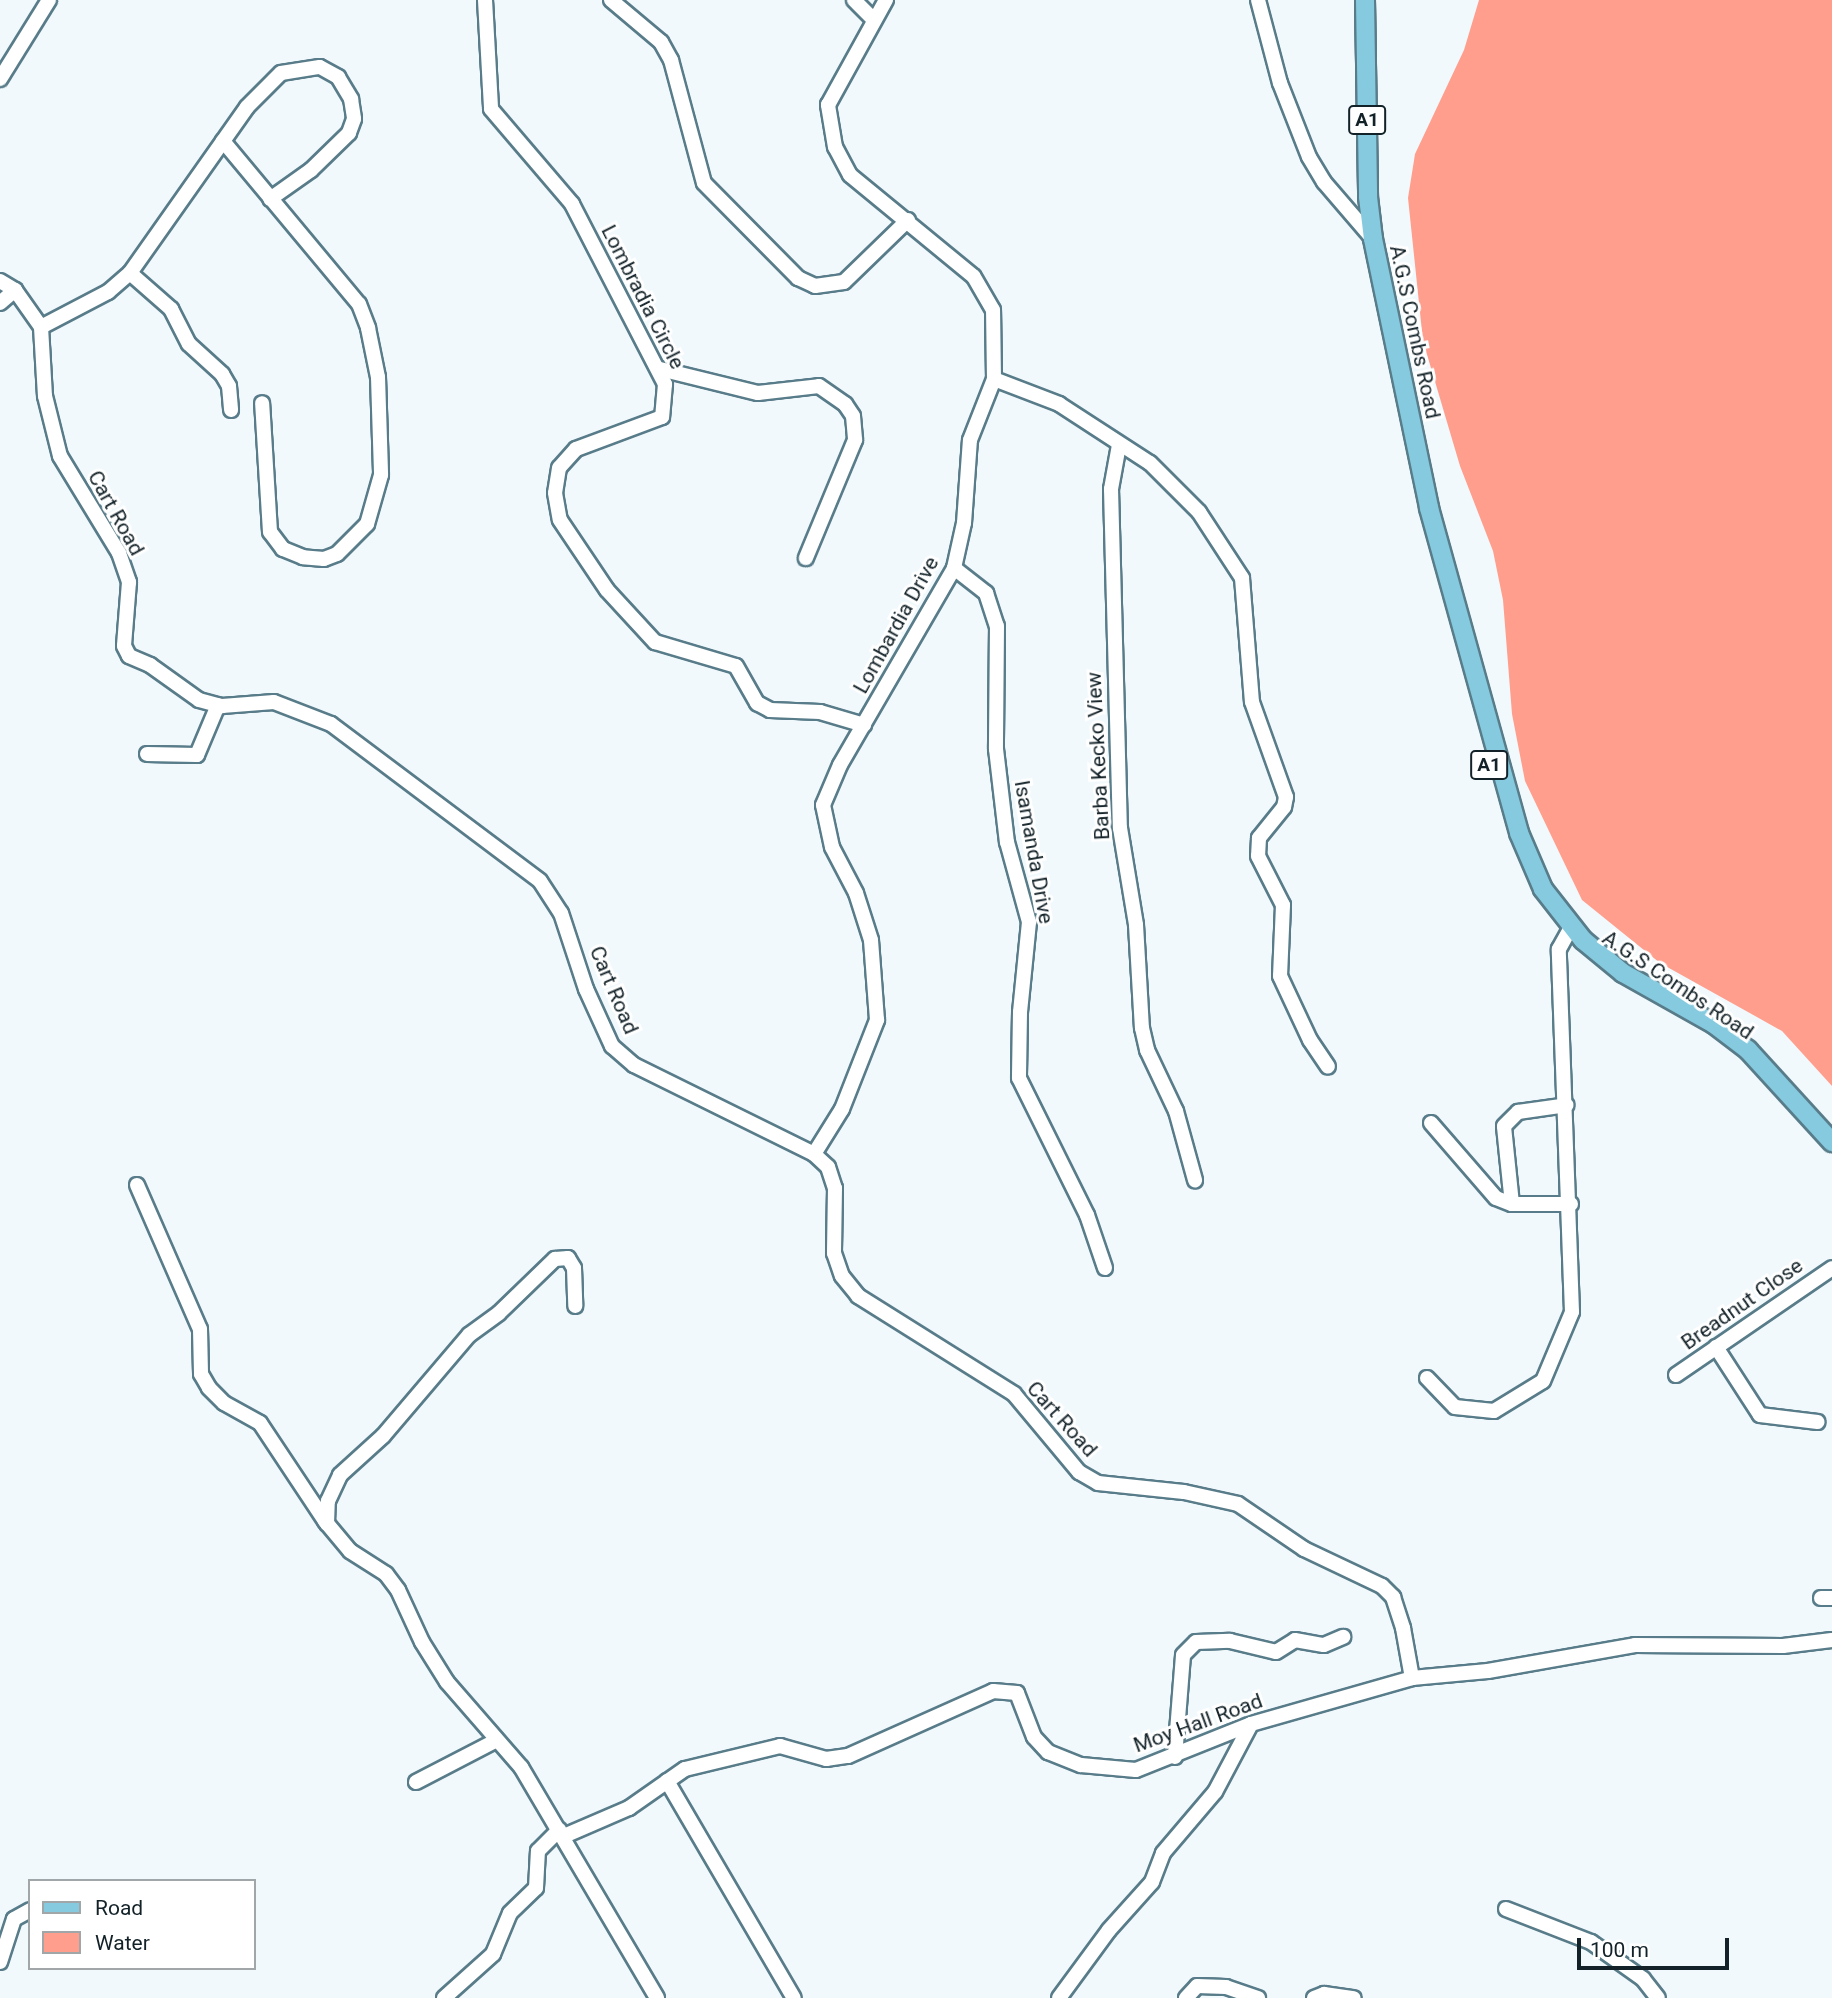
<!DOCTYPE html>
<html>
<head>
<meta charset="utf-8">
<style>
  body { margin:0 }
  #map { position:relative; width:1832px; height:1998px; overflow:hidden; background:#f1f9fc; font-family:Roboto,sans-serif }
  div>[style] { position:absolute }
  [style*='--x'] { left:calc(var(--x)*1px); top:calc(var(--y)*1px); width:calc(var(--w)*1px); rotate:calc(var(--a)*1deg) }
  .water>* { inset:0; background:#ff9e8c }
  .roads { filter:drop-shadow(2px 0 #587c89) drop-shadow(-2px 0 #587c89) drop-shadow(0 2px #587c89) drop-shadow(0 -2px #587c89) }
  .minor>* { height:14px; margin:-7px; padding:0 7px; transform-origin:7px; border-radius:7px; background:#fff }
  .major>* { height:18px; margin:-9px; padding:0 9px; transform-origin:9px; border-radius:9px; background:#86cadf }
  span { translate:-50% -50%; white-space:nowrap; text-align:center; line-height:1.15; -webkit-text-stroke:6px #fff; paint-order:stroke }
  .shield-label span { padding:2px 5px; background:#fff; border:2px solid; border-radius:5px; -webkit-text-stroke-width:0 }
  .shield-label { font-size:19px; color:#132228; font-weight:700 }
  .street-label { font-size:21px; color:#132228 }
  .legend { position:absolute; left:28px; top:1879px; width:228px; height:91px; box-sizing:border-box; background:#fff; border:2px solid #a1a7a9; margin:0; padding:9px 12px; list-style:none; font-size:21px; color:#132228 }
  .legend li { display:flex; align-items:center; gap:14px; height:35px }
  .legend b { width:35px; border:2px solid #a1a7a9 }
  .scale { position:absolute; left:1577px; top:1938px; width:152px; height:32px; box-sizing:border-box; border:4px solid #132228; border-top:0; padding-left:9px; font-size:21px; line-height:24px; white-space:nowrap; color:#132228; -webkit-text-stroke:5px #fff; paint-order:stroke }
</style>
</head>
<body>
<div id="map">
  <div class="water">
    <i style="clip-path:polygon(1479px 0,1832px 0,1832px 1086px,1782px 1031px,1660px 963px,1582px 900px,1525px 781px,1512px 714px,1503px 600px,1493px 551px,1460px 466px,1423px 341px,1408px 198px,1415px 154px,1464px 50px)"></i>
  </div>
  <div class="roads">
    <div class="minor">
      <i style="--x:485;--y:0;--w:109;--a:86.8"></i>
      <i style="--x:491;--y:109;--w:125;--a:49.5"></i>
      <i style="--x:572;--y:204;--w:203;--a:62.7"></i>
      <i style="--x:665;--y:384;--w:33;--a:95"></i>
      <i style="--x:662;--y:417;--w:92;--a:159.6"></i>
      <i style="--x:576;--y:449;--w:25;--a:132"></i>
      <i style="--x:559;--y:468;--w:25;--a:99"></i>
      <i style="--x:555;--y:493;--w:27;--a:80"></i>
      <i style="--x:560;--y:520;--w:84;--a:56.1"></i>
      <i style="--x:607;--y:590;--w:71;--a:47.3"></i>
      <i style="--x:655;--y:642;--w:84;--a:16.5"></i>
      <i style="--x:736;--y:666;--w:43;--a:60.4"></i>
      <i style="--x:757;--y:703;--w:15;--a:28"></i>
      <i style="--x:770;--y:710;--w:50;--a:2.3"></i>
      <i style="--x:820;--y:712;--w:46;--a:16.5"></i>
      <i style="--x:611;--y:0;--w:65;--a:40"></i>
      <i style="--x:661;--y:42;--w:21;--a:61"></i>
      <i style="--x:671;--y:60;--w:127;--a:75"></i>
      <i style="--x:704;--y:183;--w:134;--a:45.3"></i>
      <i style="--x:798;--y:278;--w:19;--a:25"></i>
      <i style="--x:815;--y:286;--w:29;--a:-8"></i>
      <i style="--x:844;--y:282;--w:89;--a:-44.1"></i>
      <i style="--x:854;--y:0;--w:27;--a:45"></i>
      <i style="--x:1258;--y:0;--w:86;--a:75.2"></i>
      <i style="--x:1280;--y:83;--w:79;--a:68.6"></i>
      <i style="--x:1309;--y:157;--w:29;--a:59"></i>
      <i style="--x:1324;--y:182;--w:75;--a:49.3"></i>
      <i style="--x:0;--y:79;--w:93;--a:-58.2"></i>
      <i style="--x:223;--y:141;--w:212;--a:50.2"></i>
      <i style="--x:359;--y:304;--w:26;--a:69"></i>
      <i style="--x:368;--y:328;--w:50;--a:78.5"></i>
      <i style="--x:378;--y:377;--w:98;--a:88.2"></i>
      <i style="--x:381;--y:475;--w:51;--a:105.9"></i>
      <i style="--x:367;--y:524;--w:42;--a:135"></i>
      <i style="--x:337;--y:554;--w:14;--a:159"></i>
      <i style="--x:324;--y:559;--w:21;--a:-175"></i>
      <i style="--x:303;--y:557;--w:22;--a:-158"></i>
      <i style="--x:283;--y:549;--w:21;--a:-127"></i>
      <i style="--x:270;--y:532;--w:129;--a:-93.5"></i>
      <i style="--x:130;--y:273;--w:55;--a:41.3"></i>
      <i style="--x:171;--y:309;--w:39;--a:63"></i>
      <i style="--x:189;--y:344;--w:45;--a:42.3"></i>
      <i style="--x:222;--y:374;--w:14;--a:60"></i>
      <i style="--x:229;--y:386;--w:24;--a:85"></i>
      <i style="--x:0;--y:281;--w:17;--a:31"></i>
      <i style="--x:15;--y:290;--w:45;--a:54.9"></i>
      <i style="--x:41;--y:327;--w:69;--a:86.7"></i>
      <i style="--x:45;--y:396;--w:62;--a:76"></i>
      <i style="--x:60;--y:456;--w:114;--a:58.7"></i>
      <i style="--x:119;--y:553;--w:31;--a:71"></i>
      <i style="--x:129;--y:582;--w:64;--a:94.5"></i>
      <i style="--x:124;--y:646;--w:11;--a:63"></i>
      <i style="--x:129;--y:656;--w:23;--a:23"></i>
      <i style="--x:150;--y:665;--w:60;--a:35.5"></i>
      <i style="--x:199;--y:700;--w:24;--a:15"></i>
      <i style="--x:222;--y:706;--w:52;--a:-4.4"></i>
      <i style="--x:274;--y:702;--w:61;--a:21.1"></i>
      <i style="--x:331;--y:724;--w:261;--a:36.9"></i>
      <i style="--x:540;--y:881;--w:38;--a:57"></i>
      <i style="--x:561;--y:913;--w:80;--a:71.8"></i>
      <i style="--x:586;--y:989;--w:63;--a:65.5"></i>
      <i style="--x:612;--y:1046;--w:29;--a:41"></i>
      <i style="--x:634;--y:1065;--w:201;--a:26.3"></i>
      <i style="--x:814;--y:1154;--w:19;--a:43"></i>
      <i style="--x:828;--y:1167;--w:22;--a:72"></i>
      <i style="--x:835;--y:1188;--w:65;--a:90.9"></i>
      <i style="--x:834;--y:1253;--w:24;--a:71"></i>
      <i style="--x:842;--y:1276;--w:26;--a:51"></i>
      <i style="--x:858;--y:1296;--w:184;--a:32.1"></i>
      <i style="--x:1014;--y:1394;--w:102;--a:50.2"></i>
      <i style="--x:1079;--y:1472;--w:22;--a:30"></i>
      <i style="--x:1098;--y:1483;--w:86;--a:6"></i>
      <i style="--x:1184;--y:1492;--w:55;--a:12.5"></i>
      <i style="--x:1238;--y:1504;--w:80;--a:34.3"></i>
      <i style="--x:1304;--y:1549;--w:86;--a:25.4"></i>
      <i style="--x:1382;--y:1586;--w:16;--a:45"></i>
      <i style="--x:1393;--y:1597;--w:33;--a:72"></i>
      <i style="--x:1403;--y:1628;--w:51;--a:79.8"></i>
      <i style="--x:0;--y:303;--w:20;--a:-41"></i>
      <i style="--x:41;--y:327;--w:76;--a:-27.6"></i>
      <i style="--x:108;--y:292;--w:29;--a:-41"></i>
      <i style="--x:130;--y:273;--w:203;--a:-54.8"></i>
      <i style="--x:247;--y:107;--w:48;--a:-45"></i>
      <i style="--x:281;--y:73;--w:39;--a:-9"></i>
      <i style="--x:320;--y:67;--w:21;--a:29"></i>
      <i style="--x:338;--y:77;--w:26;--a:59"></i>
      <i style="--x:351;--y:99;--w:20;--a:81"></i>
      <i style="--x:354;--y:119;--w:15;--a:110"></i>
      <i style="--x:349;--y:133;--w:53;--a:135.8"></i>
      <i style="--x:311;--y:170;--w:50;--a:144.7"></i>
      <i style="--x:660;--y:369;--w:101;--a:13.8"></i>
      <i style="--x:758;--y:393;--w:61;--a:-6.5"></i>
      <i style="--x:819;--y:386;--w:32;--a:35"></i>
      <i style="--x:845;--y:404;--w:14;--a:56"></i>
      <i style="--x:853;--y:416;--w:24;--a:85"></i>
      <i style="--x:855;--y:440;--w:128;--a:112.6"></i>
      <i style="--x:994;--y:379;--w:70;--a:21"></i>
      <i style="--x:1059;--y:404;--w:108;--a:33"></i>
      <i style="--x:1150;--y:463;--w:69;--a:45"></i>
      <i style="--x:1199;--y:512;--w:79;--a:56.9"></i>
      <i style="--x:1242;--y:578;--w:124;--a:85.4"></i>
      <i style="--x:1252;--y:702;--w:101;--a:70.3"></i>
      <i style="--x:1286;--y:797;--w:10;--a:101"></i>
      <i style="--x:1284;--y:807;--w:40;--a:129"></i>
      <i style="--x:1259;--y:838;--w:18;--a:93"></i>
      <i style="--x:1258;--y:856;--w:55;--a:63"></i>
      <i style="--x:1283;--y:905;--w:71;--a:92.4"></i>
      <i style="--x:1280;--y:976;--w:71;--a:64.9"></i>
      <i style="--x:1310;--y:1040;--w:32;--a:56"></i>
      <i style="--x:1119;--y:445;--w:45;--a:100.3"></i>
      <i style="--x:1111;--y:489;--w:339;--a:88.5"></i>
      <i style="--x:1120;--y:828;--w:98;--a:80.6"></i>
      <i style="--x:1136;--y:925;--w:103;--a:86.7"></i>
      <i style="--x:1142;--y:1028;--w:23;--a:77"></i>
      <i style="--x:1147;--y:1050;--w:68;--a:64.6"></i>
      <i style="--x:1176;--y:1111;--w:72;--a:74.6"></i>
      <i style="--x:954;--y:568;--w:41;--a:38"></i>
      <i style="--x:986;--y:593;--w:35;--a:72"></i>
      <i style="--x:997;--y:626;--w:123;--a:90.5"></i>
      <i style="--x:996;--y:749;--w:94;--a:83.3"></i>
      <i style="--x:1007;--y:842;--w:83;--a:74.6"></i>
      <i style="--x:1029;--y:922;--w:90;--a:95.7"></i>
      <i style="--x:1020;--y:1012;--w:66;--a:90.9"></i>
      <i style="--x:1019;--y:1078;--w:153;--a:63.6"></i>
      <i style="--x:1087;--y:1215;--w:56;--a:71.2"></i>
      <i style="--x:147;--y:754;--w:50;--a:1.1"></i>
      <i style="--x:197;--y:755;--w:54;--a:-67.2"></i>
      <i style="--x:1431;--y:1123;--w:99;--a:49.1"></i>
      <i style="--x:1496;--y:1198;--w:17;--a:21"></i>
      <i style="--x:1512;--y:1204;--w:59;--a:0"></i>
      <i style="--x:814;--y:1154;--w:53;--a:-58.1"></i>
      <i style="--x:842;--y:1109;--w:96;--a:-68.5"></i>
      <i style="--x:877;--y:1020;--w:80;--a:-94.3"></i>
      <i style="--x:871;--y:940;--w:49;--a:-107.7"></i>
      <i style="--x:856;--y:893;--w:52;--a:-117.6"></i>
      <i style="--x:832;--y:847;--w:43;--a:-102.1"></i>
      <i style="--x:823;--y:805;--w:43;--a:-67"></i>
      <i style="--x:840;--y:765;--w:228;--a:-59.9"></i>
      <i style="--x:954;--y:568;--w:46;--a:-77.5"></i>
      <i style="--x:964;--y:523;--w:83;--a:-85.9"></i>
      <i style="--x:970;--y:440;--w:66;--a:-68.5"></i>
      <i style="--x:994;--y:379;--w:69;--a:-90.8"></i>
      <i style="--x:993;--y:310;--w:39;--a:-120"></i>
      <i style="--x:973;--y:276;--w:159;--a:-140.6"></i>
      <i style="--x:850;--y:175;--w:32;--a:-118"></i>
      <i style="--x:835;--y:147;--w:43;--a:-99.5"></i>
      <i style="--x:828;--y:105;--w:120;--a:-61.1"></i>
      <i style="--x:137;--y:1185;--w:157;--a:66.4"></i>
      <i style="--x:200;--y:1329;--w:45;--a:88.7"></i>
      <i style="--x:201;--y:1374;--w:16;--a:60"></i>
      <i style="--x:209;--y:1388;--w:21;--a:45"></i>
      <i style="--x:224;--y:1403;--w:41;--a:29.1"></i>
      <i style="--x:260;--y:1423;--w:118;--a:56.4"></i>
      <i style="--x:325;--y:1521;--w:39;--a:50"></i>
      <i style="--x:350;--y:1551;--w:43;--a:32.6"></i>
      <i style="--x:386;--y:1574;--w:20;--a:53"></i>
      <i style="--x:398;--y:1590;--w:57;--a:65.2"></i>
      <i style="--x:422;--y:1642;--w:47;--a:58"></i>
      <i style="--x:447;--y:1682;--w:113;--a:49"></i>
      <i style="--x:521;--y:1767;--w:268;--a:59.5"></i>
      <i style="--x:1512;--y:1204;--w:78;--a:-95.9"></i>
      <i style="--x:1504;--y:1126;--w:20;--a:-45"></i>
      <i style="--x:1518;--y:1112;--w:49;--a:-8.1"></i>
      <i style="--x:1716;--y:1347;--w:81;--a:57.1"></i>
      <i style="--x:1760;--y:1415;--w:58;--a:6.9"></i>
      <i style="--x:1676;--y:1375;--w:189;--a:-34.4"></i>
      <i style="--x:1427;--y:1378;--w:40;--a:46"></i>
      <i style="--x:1455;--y:1407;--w:39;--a:6"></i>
      <i style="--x:1494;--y:1411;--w:57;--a:-31.5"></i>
      <i style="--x:1543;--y:1381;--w:75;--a:-67.2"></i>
      <i style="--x:1572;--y:1312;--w:363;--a:-92.1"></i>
      <i style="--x:1559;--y:949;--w:25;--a:-61"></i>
      <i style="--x:327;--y:1524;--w:23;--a:-88"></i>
      <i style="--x:328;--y:1501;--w:29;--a:-65"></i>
      <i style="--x:340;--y:1475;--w:58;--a:-42.2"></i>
      <i style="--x:383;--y:1436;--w:133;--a:-49.6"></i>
      <i style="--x:469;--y:1335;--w:37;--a:-36"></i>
      <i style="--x:499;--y:1313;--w:78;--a:-44"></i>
      <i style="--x:555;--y:1259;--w:13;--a:-4"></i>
      <i style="--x:568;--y:1258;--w:12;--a:59"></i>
      <i style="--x:574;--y:1268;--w:38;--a:88"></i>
      <i style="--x:1821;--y:1598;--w:11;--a:0"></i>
      <i style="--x:1175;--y:1757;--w:102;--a:-85.5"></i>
      <i style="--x:1183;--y:1655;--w:18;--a:-45"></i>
      <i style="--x:1196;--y:1642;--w:34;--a:-2"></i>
      <i style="--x:1230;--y:1641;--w:47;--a:13.4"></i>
      <i style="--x:1276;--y:1652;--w:22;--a:-32"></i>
      <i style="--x:1295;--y:1640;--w:29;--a:10"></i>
      <i style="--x:1324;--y:1645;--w:21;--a:-23"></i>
      <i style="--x:667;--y:1781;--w:251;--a:59.7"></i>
      <i style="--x:416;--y:1782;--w:91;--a:-27.4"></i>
      <i style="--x:564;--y:1836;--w:71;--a:-23.3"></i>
      <i style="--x:629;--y:1808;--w:68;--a:-34.9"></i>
      <i style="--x:685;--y:1769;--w:98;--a:-13.6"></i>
      <i style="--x:780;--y:1746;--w:48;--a:15.8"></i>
      <i style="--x:826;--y:1759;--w:22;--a:-8"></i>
      <i style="--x:848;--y:1756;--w:159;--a:-24.1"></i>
      <i style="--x:993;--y:1691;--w:24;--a:5"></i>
      <i style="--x:1017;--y:1693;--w:47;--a:68.9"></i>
      <i style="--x:1034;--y:1737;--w:21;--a:47"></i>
      <i style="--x:1048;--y:1752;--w:35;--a:22"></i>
      <i style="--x:1081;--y:1765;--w:55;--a:5.2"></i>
      <i style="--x:1136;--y:1770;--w:124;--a:-21.8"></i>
      <i style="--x:1251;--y:1724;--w:167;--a:-15.9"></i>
      <i style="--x:1412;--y:1678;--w:76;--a:-5.3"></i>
      <i style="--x:1488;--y:1671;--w:149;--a:-10"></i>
      <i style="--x:1635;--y:1645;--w:148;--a:0.4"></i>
      <i style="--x:1783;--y:1646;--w:49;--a:-7"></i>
      <i style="--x:1506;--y:1909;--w:91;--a:21.2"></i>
      <i style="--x:1591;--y:1942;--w:64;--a:35.4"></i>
      <i style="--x:1643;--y:1979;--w:24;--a:52"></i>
      <i style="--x:0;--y:1962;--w:45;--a:-72"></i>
      <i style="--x:14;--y:1919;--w:18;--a:-29"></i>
      <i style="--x:444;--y:1998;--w:66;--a:-41.9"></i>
      <i style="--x:493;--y:1954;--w:44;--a:-67.5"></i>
      <i style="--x:510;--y:1913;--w:36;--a:-44"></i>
      <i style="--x:536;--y:1888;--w:37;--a:-87"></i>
      <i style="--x:538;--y:1851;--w:30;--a:-45"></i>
      <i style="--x:1059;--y:1998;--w:84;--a:-53.7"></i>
      <i style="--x:1109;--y:1930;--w:64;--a:-48.1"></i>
      <i style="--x:1152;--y:1882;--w:31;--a:-69"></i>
      <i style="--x:1163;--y:1853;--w:80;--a:-49.6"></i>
      <i style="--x:1215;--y:1792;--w:77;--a:-62.1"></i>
      <i style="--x:1186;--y:1998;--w:16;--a:-47"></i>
      <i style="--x:1197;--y:1986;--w:29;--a:2"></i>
      <i style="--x:1226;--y:1987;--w:34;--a:19"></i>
      <i style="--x:1314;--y:1998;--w:11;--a:-22"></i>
      <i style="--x:1324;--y:1994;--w:30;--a:8"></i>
    </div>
    <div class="major">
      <i style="--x:1365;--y:0;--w:197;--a:89.1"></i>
      <i style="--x:1368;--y:197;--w:42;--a:83.2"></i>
      <i style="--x:1373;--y:239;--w:275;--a:78.2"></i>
      <i style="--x:1429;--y:508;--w:337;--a:74.5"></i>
      <i style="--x:1519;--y:833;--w:61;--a:66.8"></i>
      <i style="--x:1543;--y:889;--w:65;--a:51.9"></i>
      <i style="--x:1583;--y:940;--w:52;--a:39.5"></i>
      <i style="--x:1623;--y:973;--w:104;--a:29.3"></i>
      <i style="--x:1714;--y:1024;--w:43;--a:37.4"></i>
      <i style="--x:1748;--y:1050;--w:125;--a:47.6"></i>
    </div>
  </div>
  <div class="shield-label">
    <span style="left:1367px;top:120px">A1</span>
    <span style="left:1489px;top:765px">A1</span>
  </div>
  <div class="street-label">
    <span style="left:643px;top:297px;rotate:63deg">Lombradia Circle</span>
    <span style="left:1415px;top:332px;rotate:78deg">A.G.S Combs Road</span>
    <span style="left:116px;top:513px;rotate:61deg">Cart Road</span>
    <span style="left:896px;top:625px;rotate:-61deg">Lombardia Drive</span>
    <span style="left:1098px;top:756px;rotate:-93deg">Barba Kecko View</span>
    <span style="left:1034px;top:852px;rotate:80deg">Isamanda Drive</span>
    <span style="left:1678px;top:985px;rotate:34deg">A.G.S Combs Road</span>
    <span style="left:614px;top:990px;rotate:67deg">Cart Road</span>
    <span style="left:1742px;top:1304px;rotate:-35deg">Breadnut Close</span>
    <span style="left:1062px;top:1419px;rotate:48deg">Cart Road</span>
    <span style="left:1198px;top:1723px;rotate:-20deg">Moy Hall Road</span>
  </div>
  <ul class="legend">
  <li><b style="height:9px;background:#86cadf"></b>Road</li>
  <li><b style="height:19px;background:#ff9e8c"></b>Water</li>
  </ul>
  <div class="scale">100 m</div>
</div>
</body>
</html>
